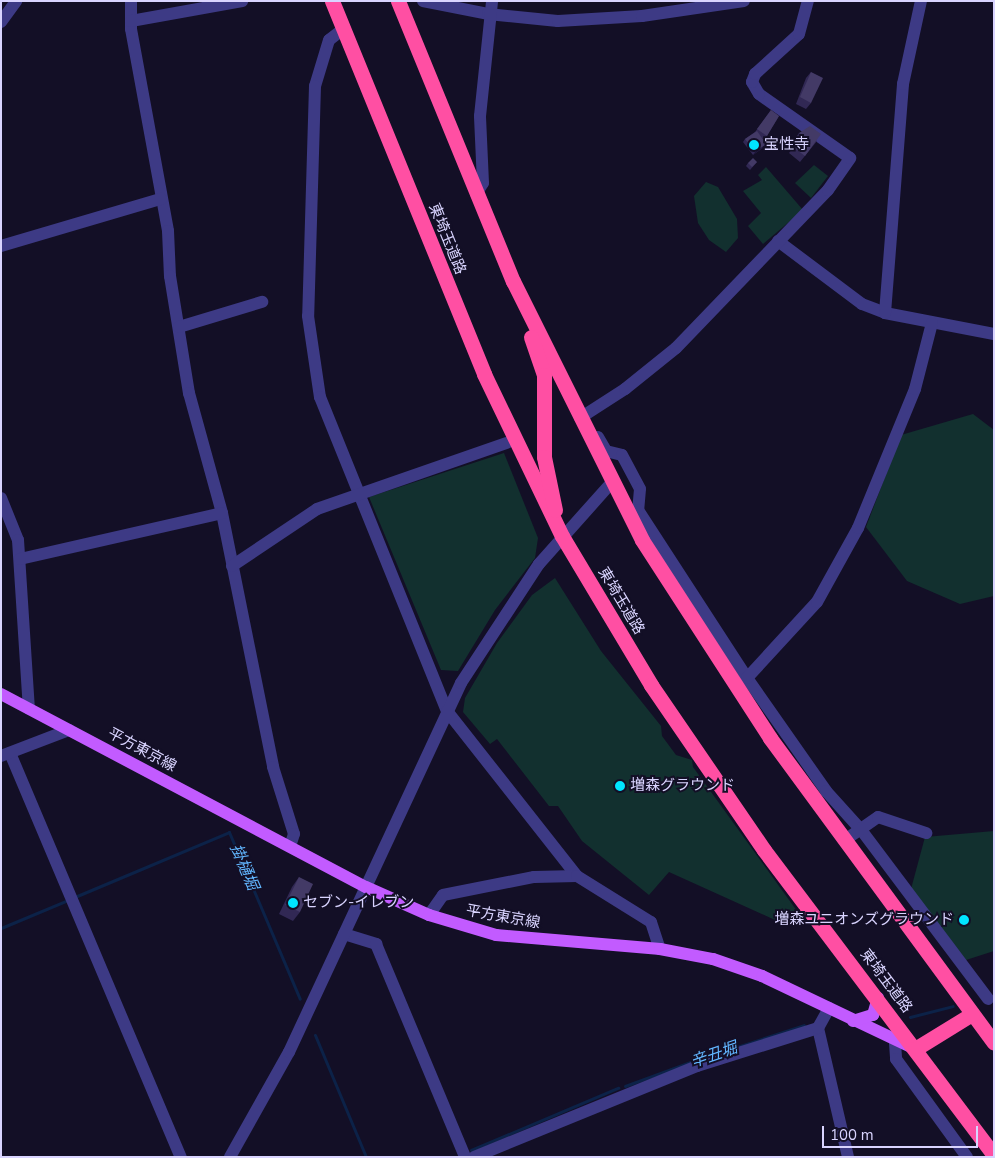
<!DOCTYPE html>
<html>
<head>
<meta charset="utf-8">
<style>
  body { margin:0 }
  #map { position:relative; width:995px; height:1158px; overflow:hidden; background:#130f26; font-family:"Nunito Sans","Noto Sans JP",sans-serif }
  div>[style] { position:absolute }
  [style*='--x'] { left:calc(var(--x)*1px); top:calc(var(--y)*1px); width:calc(var(--w)*1px); rotate:calc(var(--a)*1deg) }
  .green>* { inset:0; background:#12302f }
  .stream>* { height:3px; margin:-1.5px; padding:0 1.5px; transform-origin:1.5px; border-radius:1.5px; background:#0c2248 }
  .minor>* { height:12px; margin:-6px; padding:0 6px; transform-origin:6px; border-radius:6px; background:#3d3a85 }
  .major>* { height:12px; margin:-6px; padding:0 6px; transform-origin:6px; border-radius:6px; background:#c25bff }
  .highway>* { height:15px; margin:-7.5px; padding:0 7.5px; transform-origin:7.5px; border-radius:7.5px; background:#ff4fa3 }
  .wall>* { inset:0; background:#312854 }
  .shaded-wall>* { inset:0; background:#1d163a }
  .building>* { inset:0; background:#433a66 }
  .dots>* { width:14px; height:14px; translate:-50% -50%; box-sizing:border-box; border:2px solid #130f26; border-radius:50% }
  span { translate:-50% -50%; white-space:nowrap; text-align:center; line-height:1.15; -webkit-text-stroke:4px #130f26; paint-order:stroke }
  .poi-label { font-size:15px; color:#d9d4ff }
  .left { translate:0 -50%; text-align:left }
  .right { translate:-100% -50%; text-align:right }
  .street-label { font-size:15px; color:#d9d4ff }
  .water-label { font-size:16px; color:#62b6ff; font-style:italic }
  .frame { position:absolute; inset:0; border:2px solid #d9d4ff; pointer-events:none }
  .scale { position:absolute; left:822px; top:1126px; width:156px; height:22px; box-sizing:border-box; border:2px solid #d9d4ff; border-top:0; padding-left:6px; font-size:15px; line-height:18px; white-space:nowrap; color:#d9d4ff; -webkit-text-stroke:4px #130f26; paint-order:stroke }
</style>
</head>
<body>
<div id="map">
  <div class="green">
    <i style="clip-path:polygon(814px 165px,828px 176px,811px 198px,795px 183px)"></i>
    <i style="clip-path:polygon(766px 167px,803px 210px,763px 244px,748px 226px,761px 213px,743px 191px,762px 180px,758px 175px)"></i>
    <i style="clip-path:polygon(706px 182px,718px 187px,737px 219px,738px 238px,726px 252px,709px 240px,698px 223px,694px 196px)"></i>
    <i style="clip-path:polygon(973px 414px,994px 430px,994px 596px,960px 604px,907px 581px,866px 527px,901px 435px)"></i>
    <i style="clip-path:polygon(504px 453px,538px 538px,535px 558px,495px 610px,458px 671px,441px 670px,369px 497px)"></i>
    <i style="clip-path:polygon(555px 578px,601px 651px,661px 726px,662px 736px,676px 755px,692px 760px,693px 767px,797px 911px,775px 920px,669px 872px,649px 895px,582px 841px,558px 806px,549px 806px,497px 739px,490px 744px,463px 712px,465px 698px,497px 643px,532px 595px)"></i>
    <i style="clip-path:polygon(994px 831px,994px 951px,966px 960px,911px 889px,925px 837px)"></i>
  </div>
  <div class="stream">
    <i style="--x:77;--y:896;--w:165;--a:-22.8"></i>
    <i style="--x:229;--y:832;--w:181;--a:67"></i>
    <i style="--x:1;--y:928;--w:73;--a:-22.7"></i>
    <i style="--x:910;--y:1017;--w:44;--a:-14.3"></i>
    <i style="--x:315;--y:1035;--w:132;--a:67.3"></i>
    <i style="--x:703;--y:1058;--w:106;--a:-18.1"></i>
    <i style="--x:625;--y:1086;--w:69;--a:-20.3"></i>
    <i style="--x:471;--y:1150;--w:160;--a:-22.9"></i>
  </div>
  <div class="minor">
    <i style="--x:131;--y:1;--w:28;--a:90"></i>
    <i style="--x:131;--y:29;--w:205;--a:79.6"></i>
    <i style="--x:168;--y:231;--w:45;--a:87.5"></i>
    <i style="--x:170;--y:276;--w:119;--a:80.8"></i>
    <i style="--x:189;--y:393;--w:124;--a:74.6"></i>
    <i style="--x:222;--y:513;--w:259;--a:78.6"></i>
    <i style="--x:273;--y:767;--w:70;--a:72.6"></i>
    <i style="--x:294;--y:834;--w:13;--a:108"></i>
    <i style="--x:423;--y:1;--w:66;--a:11.3"></i>
    <i style="--x:488;--y:14;--w:70;--a:5.7"></i>
    <i style="--x:558;--y:21;--w:84;--a:-3.4"></i>
    <i style="--x:642;--y:16;--w:103;--a:-8.4"></i>
    <i style="--x:131;--y:21;--w:113;--a:-10.2"></i>
    <i style="--x:1;--y:22;--w:26;--a:-54"></i>
    <i style="--x:342;--y:30;--w:16;--a:142"></i>
    <i style="--x:329;--y:40;--w:48;--a:106.9"></i>
    <i style="--x:315;--y:86;--w:230;--a:91.7"></i>
    <i style="--x:308;--y:316;--w:82;--a:81.6"></i>
    <i style="--x:320;--y:397;--w:339;--a:68"></i>
    <i style="--x:447;--y:711;--w:210;--a:51.8"></i>
    <i style="--x:476;--y:194;--w:13;--a:-58"></i>
    <i style="--x:483;--y:183;--w:67;--a:-92.6"></i>
    <i style="--x:480;--y:116;--w:116;--a:-84"></i>
    <i style="--x:778;--y:241;--w:105;--a:36.9"></i>
    <i style="--x:862;--y:304;--w:25;--a:21"></i>
    <i style="--x:885;--y:313;--w:111;--a:10.9"></i>
    <i style="--x:1;--y:246;--w:167;--a:-16.4"></i>
    <i style="--x:885;--y:313;--w:230;--a:-85.5"></i>
    <i style="--x:903;--y:84;--w:85;--a:-77.8"></i>
    <i style="--x:179;--y:327;--w:87;--a:-16.8"></i>
    <i style="--x:580;--y:418;--w:54;--a:-32.8"></i>
    <i style="--x:625;--y:389;--w:65;--a:-38.8"></i>
    <i style="--x:676;--y:348;--w:219;--a:-46.1"></i>
    <i style="--x:828;--y:190;--w:39;--a:-55"></i>
    <i style="--x:850;--y:158;--w:111;--a:-144.9"></i>
    <i style="--x:759;--y:94;--w:14;--a:-120"></i>
    <i style="--x:752;--y:82;--w:9;--a:-69"></i>
    <i style="--x:755;--y:74;--w:59;--a:-42.3"></i>
    <i style="--x:799;--y:34;--w:34;--a:-75"></i>
    <i style="--x:598;--y:437;--w:16;--a:60"></i>
    <i style="--x:606;--y:451;--w:16;--a:14"></i>
    <i style="--x:622;--y:455;--w:38;--a:62"></i>
    <i style="--x:640;--y:489;--w:21;--a:95"></i>
    <i style="--x:638;--y:510;--w:200;--a:57"></i>
    <i style="--x:747;--y:678;--w:138;--a:55"></i>
    <i style="--x:826;--y:791;--w:54;--a:48"></i>
    <i style="--x:862;--y:831;--w:210;--a:53.1"></i>
    <i style="--x:1;--y:498;--w:45;--a:68"></i>
    <i style="--x:18;--y:540;--w:169;--a:86.3"></i>
    <i style="--x:20;--y:559;--w:207;--a:-12.8"></i>
    <i style="--x:232;--y:566;--w:102;--a:-33.8"></i>
    <i style="--x:317;--y:509;--w:201;--a:-19.2"></i>
    <i style="--x:747;--y:678;--w:103;--a:-47.4"></i>
    <i style="--x:817;--y:602;--w:85;--a:-61"></i>
    <i style="--x:858;--y:528;--w:150;--a:-67.7"></i>
    <i style="--x:915;--y:389;--w:68;--a:-75.6"></i>
    <i style="--x:10;--y:753;--w:439;--a:67.1"></i>
    <i style="--x:1;--y:756;--w:73;--a:-20.9"></i>
    <i style="--x:845;--y:840;--w:40;--a:-34.9"></i>
    <i style="--x:878;--y:817;--w:51;--a:18.4"></i>
    <i style="--x:429;--y:915;--w:24;--a:-55"></i>
    <i style="--x:443;--y:895;--w:93;--a:-11.2"></i>
    <i style="--x:534;--y:877;--w:43;--a:-1.3"></i>
    <i style="--x:577;--y:876;--w:87;--a:31.9"></i>
    <i style="--x:651;--y:922;--w:28;--a:72"></i>
    <i style="--x:344;--y:934;--w:34;--a:17"></i>
    <i style="--x:376;--y:944;--w:231;--a:67.3"></i>
    <i style="--x:818;--y:1028;--w:132;--a:76.9"></i>
    <i style="--x:895;--y:1043;--w:16;--a:86"></i>
    <i style="--x:896;--y:1059;--w:121;--a:54.1"></i>
    <i style="--x:230;--y:1157;--w:120;--a:-60.7"></i>
    <i style="--x:289;--y:1052;--w:407;--a:-65"></i>
    <i style="--x:461;--y:683;--w:142;--a:-56.8"></i>
    <i style="--x:539;--y:564;--w:110;--a:-48.3"></i>
    <i style="--x:474;--y:1157;--w:241;--a:-22.2"></i>
    <i style="--x:697;--y:1066;--w:127;--a:-17.4"></i>
    <i style="--x:818;--y:1028;--w:23;--a:-61"></i>
  </div>
  <div class="major">
    <i style="--x:1;--y:694;--w:413;--a:27.9"></i>
    <i style="--x:366;--y:887;--w:69;--a:24"></i>
    <i style="--x:429;--y:915;--w:70;--a:16.6"></i>
    <i style="--x:496;--y:935;--w:165;--a:4.9"></i>
    <i style="--x:660;--y:949;--w:54;--a:10.7"></i>
    <i style="--x:713;--y:959;--w:52;--a:19.1"></i>
    <i style="--x:762;--y:976;--w:170;--a:25.5"></i>
    <i style="--x:853;--y:1021;--w:21;--a:-17"></i>
    <i style="--x:873;--y:1015;--w:18;--a:-74"></i>
  </div>
  <div class="highway">
    <i style="--x:332;--y:1;--w:403;--a:67.8"></i>
    <i style="--x:484;--y:374;--w:180;--a:64.3"></i>
    <i style="--x:562;--y:536;--w:174;--a:59.1"></i>
    <i style="--x:651;--y:685;--w:200;--a:55.6"></i>
    <i style="--x:764;--y:850;--w:382;--a:53"></i>
    <i style="--x:398;--y:1;--w:303;--a:67.7"></i>
    <i style="--x:513;--y:281;--w:289;--a:63.5"></i>
    <i style="--x:642;--y:540;--w:236;--a:57.1"></i>
    <i style="--x:770;--y:738;--w:378;--a:53.7"></i>
    <i style="--x:531;--y:337;--w:40;--a:71.1"></i>
    <i style="--x:544;--y:375;--w:82;--a:90"></i>
    <i style="--x:544;--y:457;--w:54;--a:78.3"></i>
    <i style="--x:915;--y:1049;--w:67;--a:-31.6"></i>
  </div>
  <div class="wall">
    <i style="clip-path:polygon(811px 72px,811px 103px,806px 109px,796px 104px,806px 78px)"></i>
    <i style="clip-path:polygon(771px 110px,779px 116px,764px 140px,762px 138px,766px 144px,764px 147px,753px 155px,743px 142px,745px 139px,755px 132px)"></i>
    <i style="clip-path:polygon(799px 133px,817px 141px,800px 162px,789px 153px,797px 142px,794px 140px)"></i>
    <i style="clip-path:polygon(757px 162px,750px 170px,746px 166px,748px 163px)"></i>
    <i style="clip-path:polygon(299px 877px,300px 912px,293px 921px,279px 914px,292px 887px)"></i>
  </div>
  <div class="shaded-wall">
    <i style="clip-path:polygon(766px 144px,764px 147px,753px 155px,755px 152px)"></i>
  </div>
  <div class="building">
    <i style="clip-path:polygon(811px 72px,823px 78px,811px 103px,800px 97px)"></i>
    <i style="clip-path:polygon(771px 110px,779px 116px,767px 136px,757px 129px)"></i>
    <i style="clip-path:polygon(810px 126px,821px 134px,805px 156px,793px 147px,802px 136px,799px 133px)"></i>
    <i style="clip-path:polygon(757px 131px,766px 144px,755px 152px,745px 139px)"></i>
    <i style="clip-path:polygon(753px 158px,757px 162px,752px 167px,748px 163px)"></i>
    <i style="clip-path:polygon(299px 877px,313px 884px,300px 912px,285px 905px)"></i>
  </div>
  <div class="dots">
    <i style="left:754px;top:145px;background:#00e5ff"></i>
    <i style="left:620px;top:786px;background:#00e5ff"></i>
    <i style="left:293px;top:903px;background:#00e5ff"></i>
    <i style="left:964px;top:920px;background:#00e5ff"></i>
  </div>
  <div class="poi-label">
    <span class="left" style="left:764px;top:145px">宝性寺</span>
    <span class="left" style="left:630px;top:786px">増森グラウンド</span>
    <span class="left" style="left:303px;top:903px">セブン-イレブン</span>
    <span class="right" style="left:954px;top:920px">増森ユニオンズグラウンド</span>
  </div>
  <div class="street-label">
    <span style="left:447px;top:239px;rotate:68deg">東埼玉道路</span>
    <span style="left:621px;top:601px;rotate:59deg">東埼玉道路</span>
    <span style="left:142px;top:750px;rotate:28deg">平方東京線</span>
    <span style="left:503px;top:917px;rotate:10deg">平方東京線</span>
    <span style="left:886px;top:981px;rotate:53deg">東埼玉道路</span>
  </div>
  <div class="water-label">
    <span style="left:244px;top:867px;rotate:67deg">掛樋堀</span>
    <span style="left:714px;top:1055px;rotate:-19deg">辛丑堀</span>
  </div>
  <div class="frame"></div>
  <div class="scale">100 m</div>
</div>
</body>
</html>
